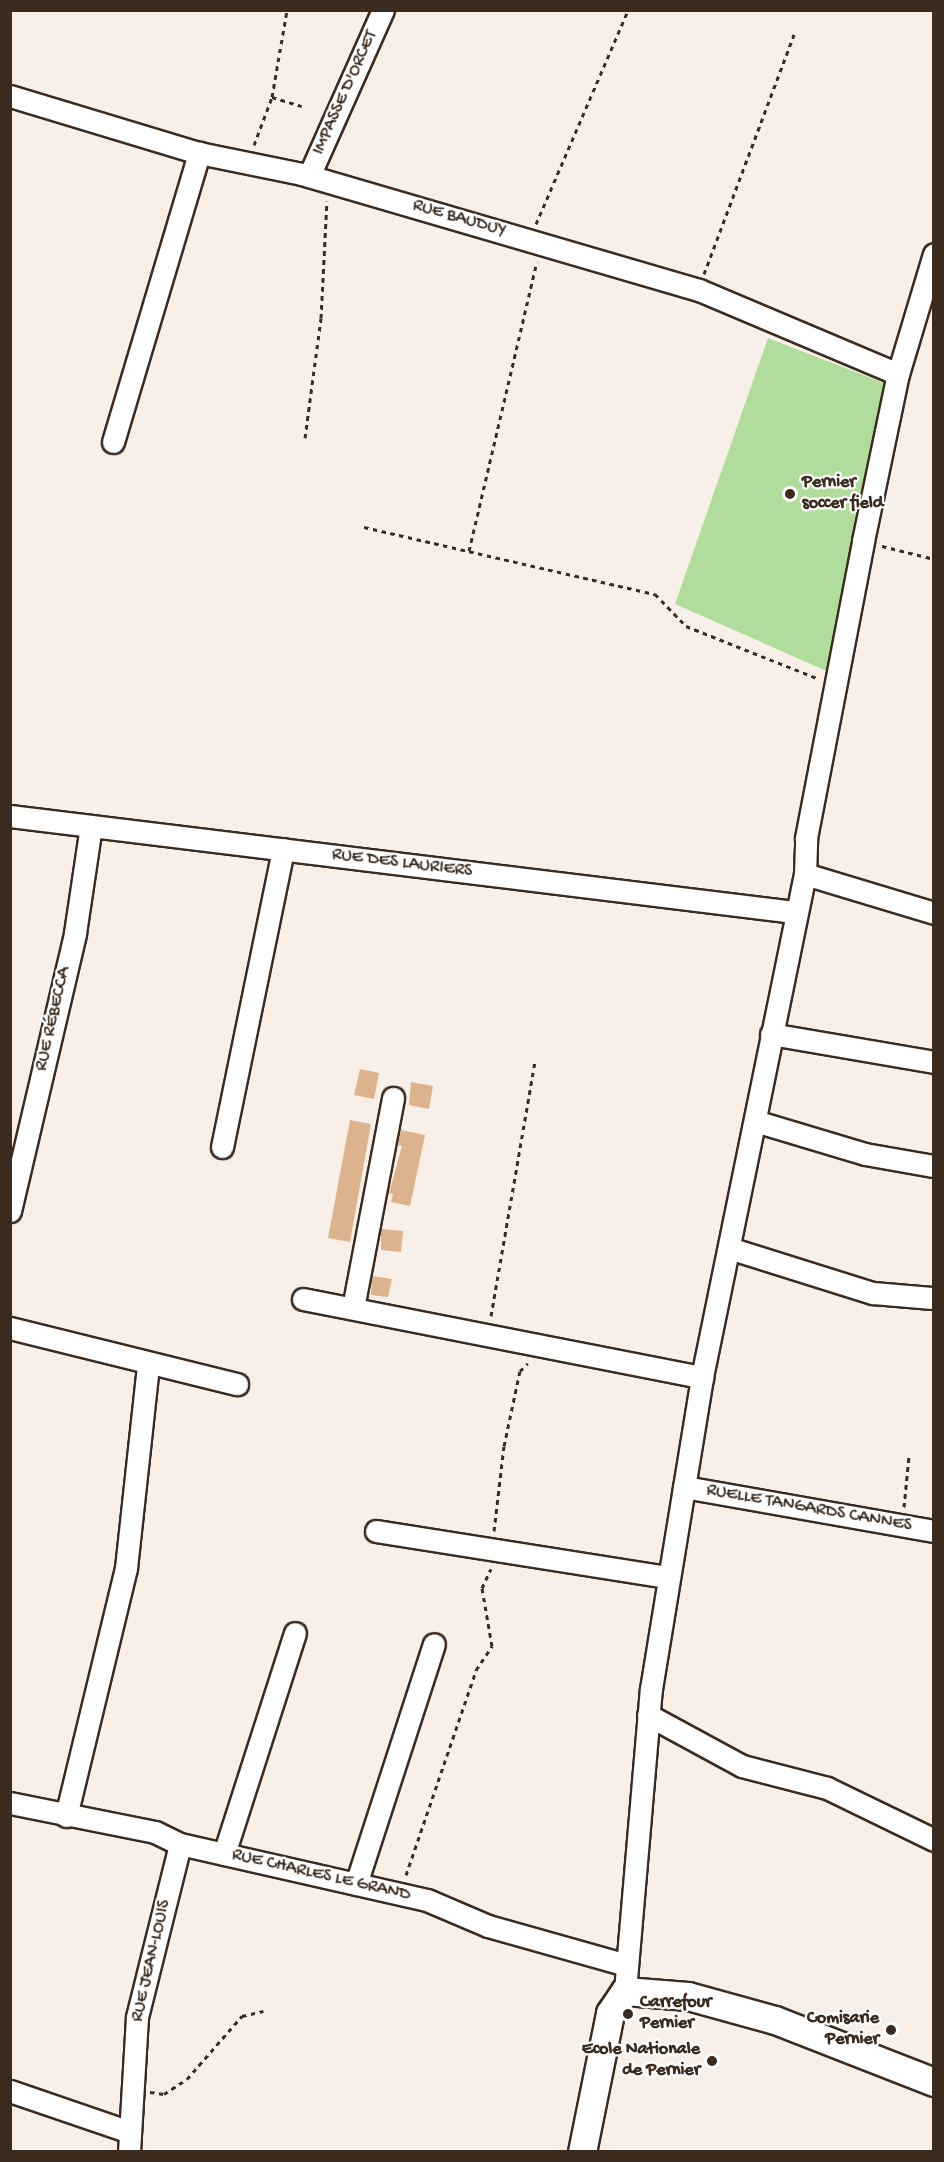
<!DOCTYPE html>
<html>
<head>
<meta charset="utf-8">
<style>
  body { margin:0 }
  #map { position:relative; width:944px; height:2162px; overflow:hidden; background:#f8f0e8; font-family:"Gochi Hand",sans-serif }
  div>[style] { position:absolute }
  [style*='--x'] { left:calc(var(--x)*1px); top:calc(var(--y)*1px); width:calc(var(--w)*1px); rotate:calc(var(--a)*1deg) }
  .green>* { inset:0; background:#b0dd9c }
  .building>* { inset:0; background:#dcb38d }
  .path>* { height:3px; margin-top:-1.5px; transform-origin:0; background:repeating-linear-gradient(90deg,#3b2a1e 0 4.5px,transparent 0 9px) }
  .roads { filter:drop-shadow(2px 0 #3b2a1e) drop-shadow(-2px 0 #3b2a1e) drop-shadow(0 2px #3b2a1e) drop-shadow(0 -2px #3b2a1e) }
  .minor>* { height:21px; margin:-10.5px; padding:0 10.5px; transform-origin:10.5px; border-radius:10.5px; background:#fff }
  .tertiary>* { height:27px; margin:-13.5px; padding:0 13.5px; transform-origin:13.5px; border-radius:13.5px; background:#fff }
  .dots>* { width:16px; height:16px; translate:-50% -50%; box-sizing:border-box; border:3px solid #fff; border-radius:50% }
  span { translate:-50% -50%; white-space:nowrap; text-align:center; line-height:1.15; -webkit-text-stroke:4.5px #fff; paint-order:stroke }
  .street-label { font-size:18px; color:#3b2a1e }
  .poi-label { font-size:18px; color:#3b2a1e; font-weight:700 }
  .left { translate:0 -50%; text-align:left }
  .right { translate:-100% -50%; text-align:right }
  .frame { position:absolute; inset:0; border:12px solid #3b2a1e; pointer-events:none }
</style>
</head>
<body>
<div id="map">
  <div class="green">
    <i style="clip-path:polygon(768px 338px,889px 385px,831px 673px,675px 604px)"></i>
  </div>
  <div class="building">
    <i style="clip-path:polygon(360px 1069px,379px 1073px,374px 1099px,354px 1095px)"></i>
    <i style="clip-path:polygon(411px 1082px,433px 1086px,429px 1109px,409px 1105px)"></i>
    <i style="clip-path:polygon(350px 1120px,371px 1124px,350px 1242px,328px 1238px)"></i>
    <i style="clip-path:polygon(401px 1130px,425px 1135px,410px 1206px,391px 1202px,393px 1194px,389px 1193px,402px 1146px,398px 1145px)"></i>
    <i style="clip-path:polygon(381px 1229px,403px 1231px,401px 1252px,381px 1250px)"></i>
    <i style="clip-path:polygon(372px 1276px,392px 1279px,388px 1297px,371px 1295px)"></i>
  </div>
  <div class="path">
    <i style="--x:272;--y:97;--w:88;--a:-80.2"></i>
    <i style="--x:254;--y:145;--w:51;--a:-69.4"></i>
    <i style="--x:272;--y:97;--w:31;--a:17"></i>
    <i style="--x:536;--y:224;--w:233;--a:-66.7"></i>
    <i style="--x:704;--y:274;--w:256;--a:-69.4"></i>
    <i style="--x:305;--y:438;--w:121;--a:-82.4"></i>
    <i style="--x:321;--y:318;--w:117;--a:-87.1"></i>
    <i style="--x:364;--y:527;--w:299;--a:13"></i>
    <i style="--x:655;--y:594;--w:45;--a:45.9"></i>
    <i style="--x:686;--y:626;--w:141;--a:21.7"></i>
    <i style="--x:882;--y:546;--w:54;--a:14"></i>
    <i style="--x:469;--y:551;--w:297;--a:-76.8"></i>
    <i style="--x:491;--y:1316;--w:258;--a:-80.2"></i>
    <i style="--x:904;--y:1507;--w:51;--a:-84.4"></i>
    <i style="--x:494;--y:1531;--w:86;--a:-83.3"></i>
    <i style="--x:504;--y:1446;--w:77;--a:-78"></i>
    <i style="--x:520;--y:1371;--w:11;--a:-45"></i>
    <i style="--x:406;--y:1875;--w:217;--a:-71.1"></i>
    <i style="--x:476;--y:1670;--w:29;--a:-56"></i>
    <i style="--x:492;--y:1646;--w:59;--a:-99.8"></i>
    <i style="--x:482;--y:1588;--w:21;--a:-65"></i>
    <i style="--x:150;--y:2092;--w:14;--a:8"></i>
    <i style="--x:164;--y:2094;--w:27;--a:-33"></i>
    <i style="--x:187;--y:2079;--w:84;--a:-48.9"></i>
    <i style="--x:242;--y:2016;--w:22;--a:-13"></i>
  </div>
  <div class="roads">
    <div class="minor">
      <i style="--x:10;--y:96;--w:197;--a:16.8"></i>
      <i style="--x:199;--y:153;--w:105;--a:11.5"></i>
      <i style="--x:302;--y:174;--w:414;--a:16.3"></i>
      <i style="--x:699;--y:290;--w:216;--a:22.9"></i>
      <i style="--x:309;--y:176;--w:182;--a:-66"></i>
      <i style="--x:113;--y:442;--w:302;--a:-73.4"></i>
      <i style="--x:10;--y:816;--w:790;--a:6.98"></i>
      <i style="--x:805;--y:874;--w:135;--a:16.8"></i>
      <i style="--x:771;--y:1034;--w:165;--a:9.7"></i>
      <i style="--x:755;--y:1121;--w:115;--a:16.7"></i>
      <i style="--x:865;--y:1154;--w:70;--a:9.9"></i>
      <i style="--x:222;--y:1147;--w:304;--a:-78.4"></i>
      <i style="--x:10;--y:1211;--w:285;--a:-76.8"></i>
      <i style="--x:75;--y:933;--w:108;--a:-81.5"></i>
      <i style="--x:729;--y:1248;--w:151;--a:17.4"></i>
      <i style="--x:873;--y:1293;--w:59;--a:4.8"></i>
      <i style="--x:303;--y:1299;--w:407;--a:11.1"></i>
      <i style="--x:353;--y:1308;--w:214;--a:-79.2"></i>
      <i style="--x:10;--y:1328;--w:234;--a:13.9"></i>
      <i style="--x:684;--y:1487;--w:254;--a:10"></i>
      <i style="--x:376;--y:1531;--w:296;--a:9"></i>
      <i style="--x:648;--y:1715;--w:107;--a:28.5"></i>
      <i style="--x:742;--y:1766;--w:88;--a:14.5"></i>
      <i style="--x:827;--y:1788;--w:119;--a:25.9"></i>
      <i style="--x:10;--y:1803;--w:148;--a:11.3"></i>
      <i style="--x:155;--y:1832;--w:28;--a:26"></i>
      <i style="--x:180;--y:1844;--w:253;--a:12.8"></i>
      <i style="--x:427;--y:1900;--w:66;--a:23.1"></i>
      <i style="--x:488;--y:1926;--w:144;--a:15.7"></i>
      <i style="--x:66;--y:1816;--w:255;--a:-76.4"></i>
      <i style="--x:126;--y:1568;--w:205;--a:-83.8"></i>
      <i style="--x:224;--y:1854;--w:232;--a:-72.2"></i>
      <i style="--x:356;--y:1884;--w:252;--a:-72"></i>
      <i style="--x:625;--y:1991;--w:303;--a:-85.1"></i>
      <i style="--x:651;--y:1689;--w:316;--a:-80.7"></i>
      <i style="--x:702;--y:1377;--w:513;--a:-78.43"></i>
      <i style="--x:805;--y:874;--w:36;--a:-88"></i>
      <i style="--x:806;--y:838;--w:302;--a:-79.1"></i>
      <i style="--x:863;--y:541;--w:171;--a:-78.2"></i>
      <i style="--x:898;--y:374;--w:125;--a:-73.3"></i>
      <i style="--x:10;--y:2091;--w:127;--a:18.9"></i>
      <i style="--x:129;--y:2152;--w:135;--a:-86.6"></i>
      <i style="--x:137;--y:2017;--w:178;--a:-76"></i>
    </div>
    <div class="tertiary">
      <i style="--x:582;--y:2152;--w:142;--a:-78.6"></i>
      <i style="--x:610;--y:2013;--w:27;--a:-56"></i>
      <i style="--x:625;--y:1991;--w:63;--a:4.5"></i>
      <i style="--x:688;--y:1996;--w:90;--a:15.4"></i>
      <i style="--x:775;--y:2020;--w:171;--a:21.3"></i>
    </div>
  </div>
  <div class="dots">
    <i style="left:790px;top:494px;background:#3b2a1e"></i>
    <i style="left:628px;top:2014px;background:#3b2a1e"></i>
    <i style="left:891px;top:2030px;background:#3b2a1e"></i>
    <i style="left:712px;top:2061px;background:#3b2a1e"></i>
  </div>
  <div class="street-label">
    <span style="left:346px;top:93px;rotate:-66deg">IMPASSE D'ORCET</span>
    <span style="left:459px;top:219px;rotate:16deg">RUE BAUDUY</span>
    <span style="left:402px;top:864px;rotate:7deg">RUE DES LAURIERS</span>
    <span style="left:54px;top:1019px;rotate:-77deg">RUE RÉBECCA</span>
    <span style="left:809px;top:1509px;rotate:10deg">RUELLE TANGARDS CANNES</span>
    <span style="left:321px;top:1876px;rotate:13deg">RUE CHARLES LE GRAND</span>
    <span style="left:152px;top:1961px;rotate:-77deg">RUE JEAN-LOUIS</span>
  </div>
  <div class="poi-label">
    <span class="left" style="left:802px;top:494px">Pernier<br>soccer field</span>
    <span class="left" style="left:640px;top:2014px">Carrefour<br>Pernier</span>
    <span class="right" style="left:879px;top:2030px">Comisarie<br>Pernier</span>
    <span class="right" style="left:700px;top:2061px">Ecole Nationale<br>de Pernier</span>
  </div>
  <div class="frame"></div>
</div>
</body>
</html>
